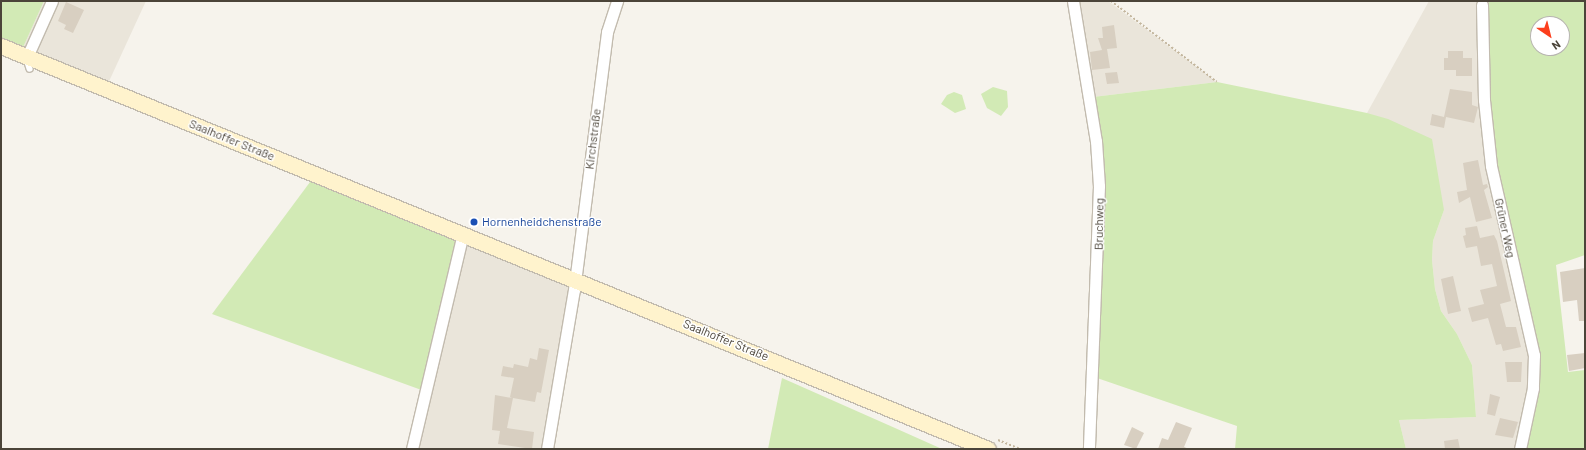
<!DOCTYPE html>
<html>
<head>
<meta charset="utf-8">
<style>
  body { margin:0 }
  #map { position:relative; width:1586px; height:450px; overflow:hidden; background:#f6f3ec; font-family:Barlow,sans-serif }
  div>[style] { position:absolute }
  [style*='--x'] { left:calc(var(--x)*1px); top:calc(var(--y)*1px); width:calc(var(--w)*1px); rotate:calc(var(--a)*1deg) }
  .residential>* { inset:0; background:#eae5da }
  .green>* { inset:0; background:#d2eab5 }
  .building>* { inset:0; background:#d8cfc1 }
  .path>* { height:2px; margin-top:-1px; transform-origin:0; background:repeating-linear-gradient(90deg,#c4b79f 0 2px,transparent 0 4px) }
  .roads { filter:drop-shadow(1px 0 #c2bbae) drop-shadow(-1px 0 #c2bbae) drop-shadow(0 1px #c2bbae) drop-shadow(0 -1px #c2bbae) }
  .service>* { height:5.5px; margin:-2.75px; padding:0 2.75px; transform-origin:2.75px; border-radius:2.75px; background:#fff }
  .minor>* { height:11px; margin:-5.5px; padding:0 5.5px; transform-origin:5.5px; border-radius:5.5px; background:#fff }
  .secondary>* { height:15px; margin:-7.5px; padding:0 7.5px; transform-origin:7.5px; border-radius:7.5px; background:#fff3cd }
  .dots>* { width:11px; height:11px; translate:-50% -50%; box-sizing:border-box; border:2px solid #fff; border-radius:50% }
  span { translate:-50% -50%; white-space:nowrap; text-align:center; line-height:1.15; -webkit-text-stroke:3px #fff; paint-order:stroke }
  .street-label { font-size:12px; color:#4b4439 }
  .transit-label { font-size:12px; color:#164399 }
  .left { translate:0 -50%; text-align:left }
  .frame { position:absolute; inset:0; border:2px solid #4b4439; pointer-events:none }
  .north { position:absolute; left:1530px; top:16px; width:40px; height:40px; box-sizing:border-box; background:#fff; border:1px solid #b7b4b0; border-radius:50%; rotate:145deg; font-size:11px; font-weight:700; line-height:16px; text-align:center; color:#4b4439 }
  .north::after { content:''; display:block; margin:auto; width:14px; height:18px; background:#fc3f1d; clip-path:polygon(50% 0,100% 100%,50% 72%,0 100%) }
</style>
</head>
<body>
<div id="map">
  <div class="residential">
    <i style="clip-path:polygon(44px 1px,146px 1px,105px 90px,20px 54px)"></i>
    <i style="clip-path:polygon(1078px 1px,1108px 1px,1217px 82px,1093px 97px)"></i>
    <i style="clip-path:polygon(1429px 1px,1489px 1px,1488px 85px,1539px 356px,1540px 382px,1526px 449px,1406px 449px,1399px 420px,1476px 417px,1472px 365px,1457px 334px,1441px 311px,1435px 289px,1432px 260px,1433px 241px,1444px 210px,1367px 113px)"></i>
    <i style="clip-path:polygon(463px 233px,575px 279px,546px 449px,413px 449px)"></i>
  </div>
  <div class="green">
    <i style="clip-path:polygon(1px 1px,44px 1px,20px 54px,1px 54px)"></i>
    <i style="clip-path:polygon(evenodd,1489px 1px,1585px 1px,1585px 255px,1556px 265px,1568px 372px,1585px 370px,1585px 449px,1526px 449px,1540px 382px,1539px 356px,1494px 152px,1488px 85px,1489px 1px,1538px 24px,1562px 24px,1562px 48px,1538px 48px,1538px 24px)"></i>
    <i style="clip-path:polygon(1217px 82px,1367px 113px,1388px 119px,1432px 139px,1444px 210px,1433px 241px,1432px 260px,1435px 289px,1441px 311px,1457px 334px,1472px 365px,1476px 417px,1399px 420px,1406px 449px,1235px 449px,1237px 426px,1097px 378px,1104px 201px,1102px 163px,1093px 97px)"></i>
    <i style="clip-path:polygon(993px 87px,1007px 91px,1008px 107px,1001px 116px,987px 108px,981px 94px)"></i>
    <i style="clip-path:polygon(954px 92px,962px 95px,966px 109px,955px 113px,941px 104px,947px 95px)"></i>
    <i style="clip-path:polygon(316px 174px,463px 233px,427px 392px,212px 314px)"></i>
    <i style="clip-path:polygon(782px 378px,895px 428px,942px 449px,768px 449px)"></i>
  </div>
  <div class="building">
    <i style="clip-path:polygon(66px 2px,84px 10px,73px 33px,64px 29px,66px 25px,58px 21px)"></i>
    <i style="clip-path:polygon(1114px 25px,1117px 48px,1107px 49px,1110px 68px,1092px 70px,1090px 52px,1102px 50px,1098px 38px,1103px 38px,1102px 27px)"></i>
    <i style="clip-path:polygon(1448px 51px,1463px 51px,1463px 58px,1472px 58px,1472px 76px,1456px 76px,1456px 70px,1444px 70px,1444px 58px,1448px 58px)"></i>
    <i style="clip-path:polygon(1117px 72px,1119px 83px,1107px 84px,1105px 73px)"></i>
    <i style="clip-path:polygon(1450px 89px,1472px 92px,1472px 105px,1478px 107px,1474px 123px,1446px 117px,1444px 128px,1430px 125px,1432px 114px,1444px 117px)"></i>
    <i style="clip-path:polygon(1478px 160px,1483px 185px,1487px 184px,1488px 187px,1484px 190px,1492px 218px,1476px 222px,1470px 197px,1459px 203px,1457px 192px,1467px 190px,1463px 163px)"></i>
    <i style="clip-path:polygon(1477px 226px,1480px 238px,1494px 235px,1497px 241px,1511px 301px,1500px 304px,1506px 327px,1516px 327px,1521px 347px,1503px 351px,1501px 344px,1496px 345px,1488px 318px,1472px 322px,1468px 308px,1484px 304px,1480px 290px,1497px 286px,1492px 264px,1481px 266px,1477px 246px,1466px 248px,1463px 236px,1466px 235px,1465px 228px)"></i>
    <i style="clip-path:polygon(1585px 268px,1585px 321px,1579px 321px,1577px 300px,1563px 302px,1560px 272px)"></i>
    <i style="clip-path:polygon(1453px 276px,1461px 311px,1448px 314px,1441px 279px)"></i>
    <i style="clip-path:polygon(539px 348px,549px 350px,541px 393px,537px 392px,535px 402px,513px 398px,507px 428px,534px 432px,532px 449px,498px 444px,500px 431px,492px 430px,495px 395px,512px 398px,510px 397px,514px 378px,501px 376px,503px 366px,513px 368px,514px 364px,528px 367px,530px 358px,537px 360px)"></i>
    <i style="clip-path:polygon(1585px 353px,1585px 368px,1569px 371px,1567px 355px)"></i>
    <i style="clip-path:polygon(1505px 362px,1522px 362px,1521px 382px,1507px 382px)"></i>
    <i style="clip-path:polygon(1490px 394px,1500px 397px,1495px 416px,1487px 414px)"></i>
    <i style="clip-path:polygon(1500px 418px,1518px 422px,1513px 438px,1495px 435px)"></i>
    <i style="clip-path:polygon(1176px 422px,1192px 428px,1184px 447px,1189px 449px,1158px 449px,1162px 438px,1168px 440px)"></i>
    <i style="clip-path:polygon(1132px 427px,1144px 433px,1136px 449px,1124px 445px)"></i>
    <i style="clip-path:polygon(1458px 439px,1460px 449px,1445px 449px,1444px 441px)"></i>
  </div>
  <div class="path">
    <i style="--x:1111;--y:1;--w:133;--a:37.4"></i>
    <i style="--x:998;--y:440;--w:24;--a:22"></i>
  </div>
  <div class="roads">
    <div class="service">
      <i style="--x:27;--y:59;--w:10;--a:73"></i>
    </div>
    <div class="minor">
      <i style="--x:1073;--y:1;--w:142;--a:80.7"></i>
      <i style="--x:1096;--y:141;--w:45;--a:86.2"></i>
      <i style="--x:1099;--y:186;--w:263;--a:92.2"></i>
      <i style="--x:1482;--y:5;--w:95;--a:88.8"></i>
      <i style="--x:1484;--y:100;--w:66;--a:83.9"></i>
      <i style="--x:1491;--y:166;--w:194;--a:77.2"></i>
      <i style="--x:1534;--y:355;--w:33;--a:92"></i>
      <i style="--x:1533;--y:388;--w:62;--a:102"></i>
      <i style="--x:27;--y:57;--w:61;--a:-65.9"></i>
      <i style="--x:412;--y:449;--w:222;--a:-76.7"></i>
      <i style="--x:547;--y:449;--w:161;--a:-80.4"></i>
      <i style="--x:574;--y:290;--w:260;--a:-82.7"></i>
      <i style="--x:607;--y:32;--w:33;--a:-72"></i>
    </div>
    <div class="secondary">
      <i style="--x:1;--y:46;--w:1066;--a:22.21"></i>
    </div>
  </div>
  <div class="dots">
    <i style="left:474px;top:222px;background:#1a4fb4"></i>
  </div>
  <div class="street-label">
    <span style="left:593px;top:139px;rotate:-83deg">Kirchstraße</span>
    <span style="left:232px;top:140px;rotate:22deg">Saalhoffer Straße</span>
    <span style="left:1099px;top:224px;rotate:-89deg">Bruchweg</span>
    <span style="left:1505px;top:228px;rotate:78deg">Grüner Weg</span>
    <span style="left:726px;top:340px;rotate:22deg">Saalhoffer Straße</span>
  </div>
  <div class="transit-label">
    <span class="left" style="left:482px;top:222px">Hornenheidchenstraße</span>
  </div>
  <div class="frame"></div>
  <div class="north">N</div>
</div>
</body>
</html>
